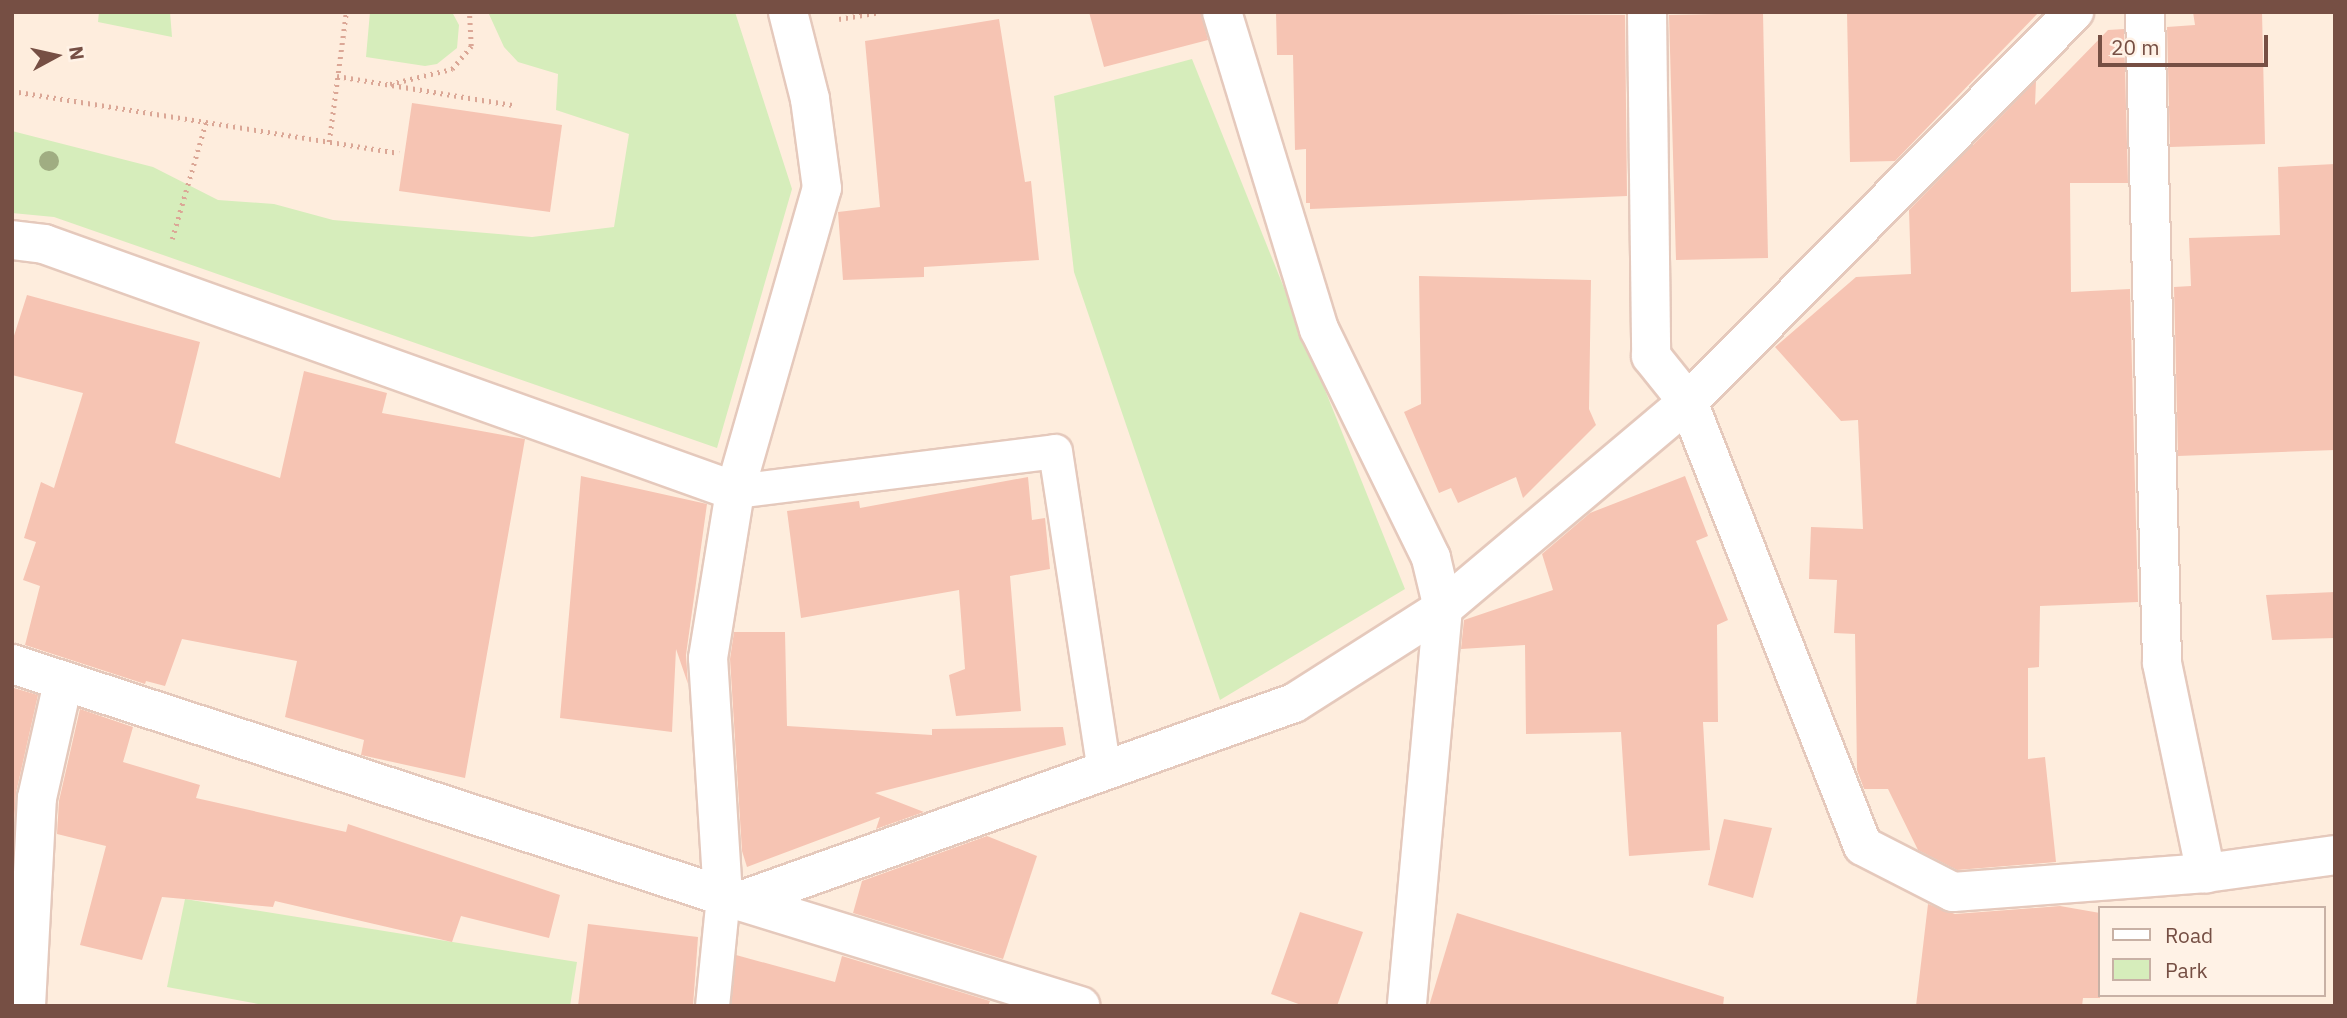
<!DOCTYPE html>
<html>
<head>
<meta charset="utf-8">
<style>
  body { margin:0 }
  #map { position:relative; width:2347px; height:1018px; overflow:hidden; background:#feeddd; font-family:"IBM Plex Sans",sans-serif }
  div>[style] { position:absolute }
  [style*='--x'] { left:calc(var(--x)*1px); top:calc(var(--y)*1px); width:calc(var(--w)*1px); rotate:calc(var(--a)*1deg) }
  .green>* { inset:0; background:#d6edbb }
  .building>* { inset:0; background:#f6c4b3 }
  .path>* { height:4.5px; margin-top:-2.25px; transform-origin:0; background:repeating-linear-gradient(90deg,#dba796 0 2px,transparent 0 7px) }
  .roads { filter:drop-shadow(2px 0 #e5c9bc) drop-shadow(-2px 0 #e5c9bc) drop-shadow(0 2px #e5c9bc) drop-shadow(0 -2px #e5c9bc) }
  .service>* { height:33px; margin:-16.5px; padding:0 16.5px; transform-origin:16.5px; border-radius:16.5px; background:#fff }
  .minor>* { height:38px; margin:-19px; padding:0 19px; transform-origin:19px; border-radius:19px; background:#fff }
  .trees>* { width:20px; height:20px; margin:-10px; border-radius:50%; background:#a0ad82 }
  span { translate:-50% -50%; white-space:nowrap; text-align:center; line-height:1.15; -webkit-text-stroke:7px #fff2e6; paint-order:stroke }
  .frame { position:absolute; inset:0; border:14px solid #764f44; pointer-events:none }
  .legend { position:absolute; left:2098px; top:906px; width:228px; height:91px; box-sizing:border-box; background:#fff2e6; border:2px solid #c8b1a5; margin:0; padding:9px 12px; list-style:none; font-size:21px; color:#764f44 }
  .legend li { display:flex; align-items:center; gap:14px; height:35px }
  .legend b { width:35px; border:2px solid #c8b1a5 }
  .north { position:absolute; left:21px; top:21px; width:70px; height:70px; -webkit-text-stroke:5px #fff2e6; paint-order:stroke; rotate:82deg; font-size:19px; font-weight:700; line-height:28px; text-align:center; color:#764f44 }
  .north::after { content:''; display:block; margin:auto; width:24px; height:32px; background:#764f44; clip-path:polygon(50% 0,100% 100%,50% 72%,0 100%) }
  .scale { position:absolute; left:2098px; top:35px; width:170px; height:32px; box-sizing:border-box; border:4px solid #764f44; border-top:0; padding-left:9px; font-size:21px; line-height:24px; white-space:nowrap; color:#764f44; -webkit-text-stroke:5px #fff2e6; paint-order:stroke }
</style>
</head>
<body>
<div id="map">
  <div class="green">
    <i style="clip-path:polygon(99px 12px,170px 12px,172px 37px,98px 22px)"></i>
    <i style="clip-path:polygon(370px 12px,452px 12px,459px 25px,457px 48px,437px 64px,425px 66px,366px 57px)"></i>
    <i style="clip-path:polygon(488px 12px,735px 12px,792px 189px,717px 448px,54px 217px,12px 213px,12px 131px,153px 167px,218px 200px,274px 204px,333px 220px,532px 237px,614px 227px,629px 134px,556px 110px,558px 74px,518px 62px,504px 47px)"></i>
    <i style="clip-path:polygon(1192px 59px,1405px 589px,1220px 700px,1074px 272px,1054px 96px)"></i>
    <i style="clip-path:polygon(185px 899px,577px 962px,570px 1006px,269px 1006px,167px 987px)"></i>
  </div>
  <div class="building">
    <i style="clip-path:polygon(1089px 12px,1201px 12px,1208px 40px,1104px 67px)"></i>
    <i style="clip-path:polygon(1276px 12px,1625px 15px,1627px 196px,1310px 209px,1310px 203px,1306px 203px,1306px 149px,1295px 150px,1293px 55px,1277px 55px)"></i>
    <i style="clip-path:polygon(1847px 12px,2039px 12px,1895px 161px,1850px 162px)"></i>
    <i style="clip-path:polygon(2193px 12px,2262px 12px,2265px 144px,2170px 147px,2167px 27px,2195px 25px)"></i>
    <i style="clip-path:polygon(1763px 13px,1768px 258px,1676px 260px,1669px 15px)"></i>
    <i style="clip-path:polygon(999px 19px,1025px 182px,1031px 181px,1039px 260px,924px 267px,924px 277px,843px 280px,838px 212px,880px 207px,865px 41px)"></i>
    <i style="clip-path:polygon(2124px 29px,2128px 183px,2070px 183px,2071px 292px,2130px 289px,2138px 602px,2040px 606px,2039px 667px,2028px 668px,2028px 759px,2045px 757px,2056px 862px,1957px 870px,1918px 850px,1888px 789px,1864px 789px,1857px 770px,1855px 634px,1834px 633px,1837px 580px,1809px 579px,1811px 527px,1863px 529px,1858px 420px,1841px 421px,1775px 347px,1856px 277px,1911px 274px,1909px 210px,2036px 81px,2035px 105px,2108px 30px)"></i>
    <i style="clip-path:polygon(412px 103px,562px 125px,550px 212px,399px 191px)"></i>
    <i style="clip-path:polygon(2335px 164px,2335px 450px,2178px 456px,2174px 287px,2191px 286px,2189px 238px,2280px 235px,2278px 167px)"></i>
    <i style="clip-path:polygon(1419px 276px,1591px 280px,1589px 409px,1596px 425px,1523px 498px,1516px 477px,1458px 503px,1451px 488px,1439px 493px,1404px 412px,1421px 404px)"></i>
    <i style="clip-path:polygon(27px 295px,200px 342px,175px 443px,280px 478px,304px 371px,387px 393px,382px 413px,525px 439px,465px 778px,361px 755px,364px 740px,285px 717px,297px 661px,182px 639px,165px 686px,146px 681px,145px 684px,25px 645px,40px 586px,23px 580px,36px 542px,24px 538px,41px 482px,54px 488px,83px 393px,12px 375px,12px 342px)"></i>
    <i style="clip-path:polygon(581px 476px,707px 504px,686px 655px,688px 684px,676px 649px,672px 732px,560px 718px)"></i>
    <i style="clip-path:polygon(1685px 476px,1708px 536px,1696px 541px,1728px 620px,1717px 625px,1718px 722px,1703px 722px,1710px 850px,1629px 856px,1621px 732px,1526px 734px,1525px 645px,1461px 649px,1464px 620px,1553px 590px,1542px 554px,1590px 513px)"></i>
    <i style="clip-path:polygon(1028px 477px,1032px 520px,1045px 518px,1050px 569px,1010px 576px,1021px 711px,956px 716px,949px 675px,965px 669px,959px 590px,801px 618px,787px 511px,859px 501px,860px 508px)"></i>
    <i style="clip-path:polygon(2335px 592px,2335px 638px,2272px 640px,2266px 595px)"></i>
    <i style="clip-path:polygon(734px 632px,785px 632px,787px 726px,932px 735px,932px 729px,1063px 727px,1066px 745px,875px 793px,924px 812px,876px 829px,880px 817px,747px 867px,742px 851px,730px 659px)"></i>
    <i style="clip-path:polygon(14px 688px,38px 695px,16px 793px,14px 824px)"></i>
    <i style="clip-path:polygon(80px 709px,133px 727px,123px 762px,200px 785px,196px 798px,346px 832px,348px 824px,560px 895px,549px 938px,461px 916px,452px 942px,275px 901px,273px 907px,162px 897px,142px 960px,80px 945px,106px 846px,57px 834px,59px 801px)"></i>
    <i style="clip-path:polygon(1724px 819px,1772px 828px,1753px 898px,1708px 885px)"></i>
    <i style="clip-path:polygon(987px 836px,1037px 856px,1003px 959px,853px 913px,862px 881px)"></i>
    <i style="clip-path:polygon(1928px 904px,1955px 914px,2060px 906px,2100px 913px,2100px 998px,2083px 998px,2082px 1006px,1916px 1006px)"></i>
    <i style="clip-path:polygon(1300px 912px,1363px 932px,1337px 1006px,1304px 1006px,1271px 994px)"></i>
    <i style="clip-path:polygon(1457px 913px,1724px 997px,1723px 1006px,1429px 1006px)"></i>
    <i style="clip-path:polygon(588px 924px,698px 937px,693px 1006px,578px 1006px)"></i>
    <i style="clip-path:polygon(736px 955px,835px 982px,842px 956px,990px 1001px,988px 1006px,731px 1006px)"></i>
  </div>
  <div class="path">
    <i style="--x:839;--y:19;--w:42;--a:-9.7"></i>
    <i style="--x:337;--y:76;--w:178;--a:9.4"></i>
    <i style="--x:390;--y:84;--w:64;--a:-13.6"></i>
    <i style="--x:452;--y:69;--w:30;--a:-50"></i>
    <i style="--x:471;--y:46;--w:34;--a:-93"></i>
    <i style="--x:12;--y:91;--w:392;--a:9.1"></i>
    <i style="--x:329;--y:142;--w:131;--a:-82.5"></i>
    <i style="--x:172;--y:239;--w:122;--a:-73.8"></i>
  </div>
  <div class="roads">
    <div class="service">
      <i style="--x:735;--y:491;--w:322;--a:-7.1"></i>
      <i style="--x:1055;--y:451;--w:324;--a:81.3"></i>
      <i style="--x:712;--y:1006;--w:111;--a:-84.3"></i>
    </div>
    <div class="minor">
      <i style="--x:1222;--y:12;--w:332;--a:73"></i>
      <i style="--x:1319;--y:329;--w:255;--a:63.9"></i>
      <i style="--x:1431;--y:558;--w:51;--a:76.5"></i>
      <i style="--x:1443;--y:608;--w:400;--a:95.2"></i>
      <i style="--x:1647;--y:12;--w:344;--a:89.3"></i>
      <i style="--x:1651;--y:356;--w:59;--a:51.2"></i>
      <i style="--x:1688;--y:402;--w:477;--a:68.5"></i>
      <i style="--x:1863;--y:846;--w:101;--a:27.1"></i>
      <i style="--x:1953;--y:892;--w:254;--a:-4.3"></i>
      <i style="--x:2206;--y:873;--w:130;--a:-7.9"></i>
      <i style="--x:2145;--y:12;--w:651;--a:88.5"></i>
      <i style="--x:2162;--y:663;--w:215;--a:78.2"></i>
      <i style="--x:12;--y:240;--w:32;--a:7"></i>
      <i style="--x:44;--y:244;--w:734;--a:19.67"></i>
      <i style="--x:12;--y:664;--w:748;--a:18.07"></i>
      <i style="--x:723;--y:896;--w:374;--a:17.1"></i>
      <i style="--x:723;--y:896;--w:238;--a:-93.6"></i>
      <i style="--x:708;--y:658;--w:169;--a:-80.8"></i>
      <i style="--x:735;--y:491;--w:315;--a:-74"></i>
      <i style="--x:822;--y:188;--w:90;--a:-97.7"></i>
      <i style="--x:810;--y:99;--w:90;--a:-104.2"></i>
      <i style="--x:740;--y:901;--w:588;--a:-19.67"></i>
      <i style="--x:1294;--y:703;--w:177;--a:-32.5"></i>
      <i style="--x:1443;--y:608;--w:320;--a:-40.1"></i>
      <i style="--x:1688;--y:402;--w:549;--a:-45.3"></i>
      <i style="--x:26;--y:1006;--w:208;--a:-87"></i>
      <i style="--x:37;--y:798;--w:118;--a:-77.3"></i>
    </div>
  </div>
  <div class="trees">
    <i style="left:49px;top:161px"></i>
  </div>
  <div class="frame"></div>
  <ul class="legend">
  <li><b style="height:9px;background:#fff"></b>Road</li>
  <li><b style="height:19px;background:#d6edbb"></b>Park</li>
  </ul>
  <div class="north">N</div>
  <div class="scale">20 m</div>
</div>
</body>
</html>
